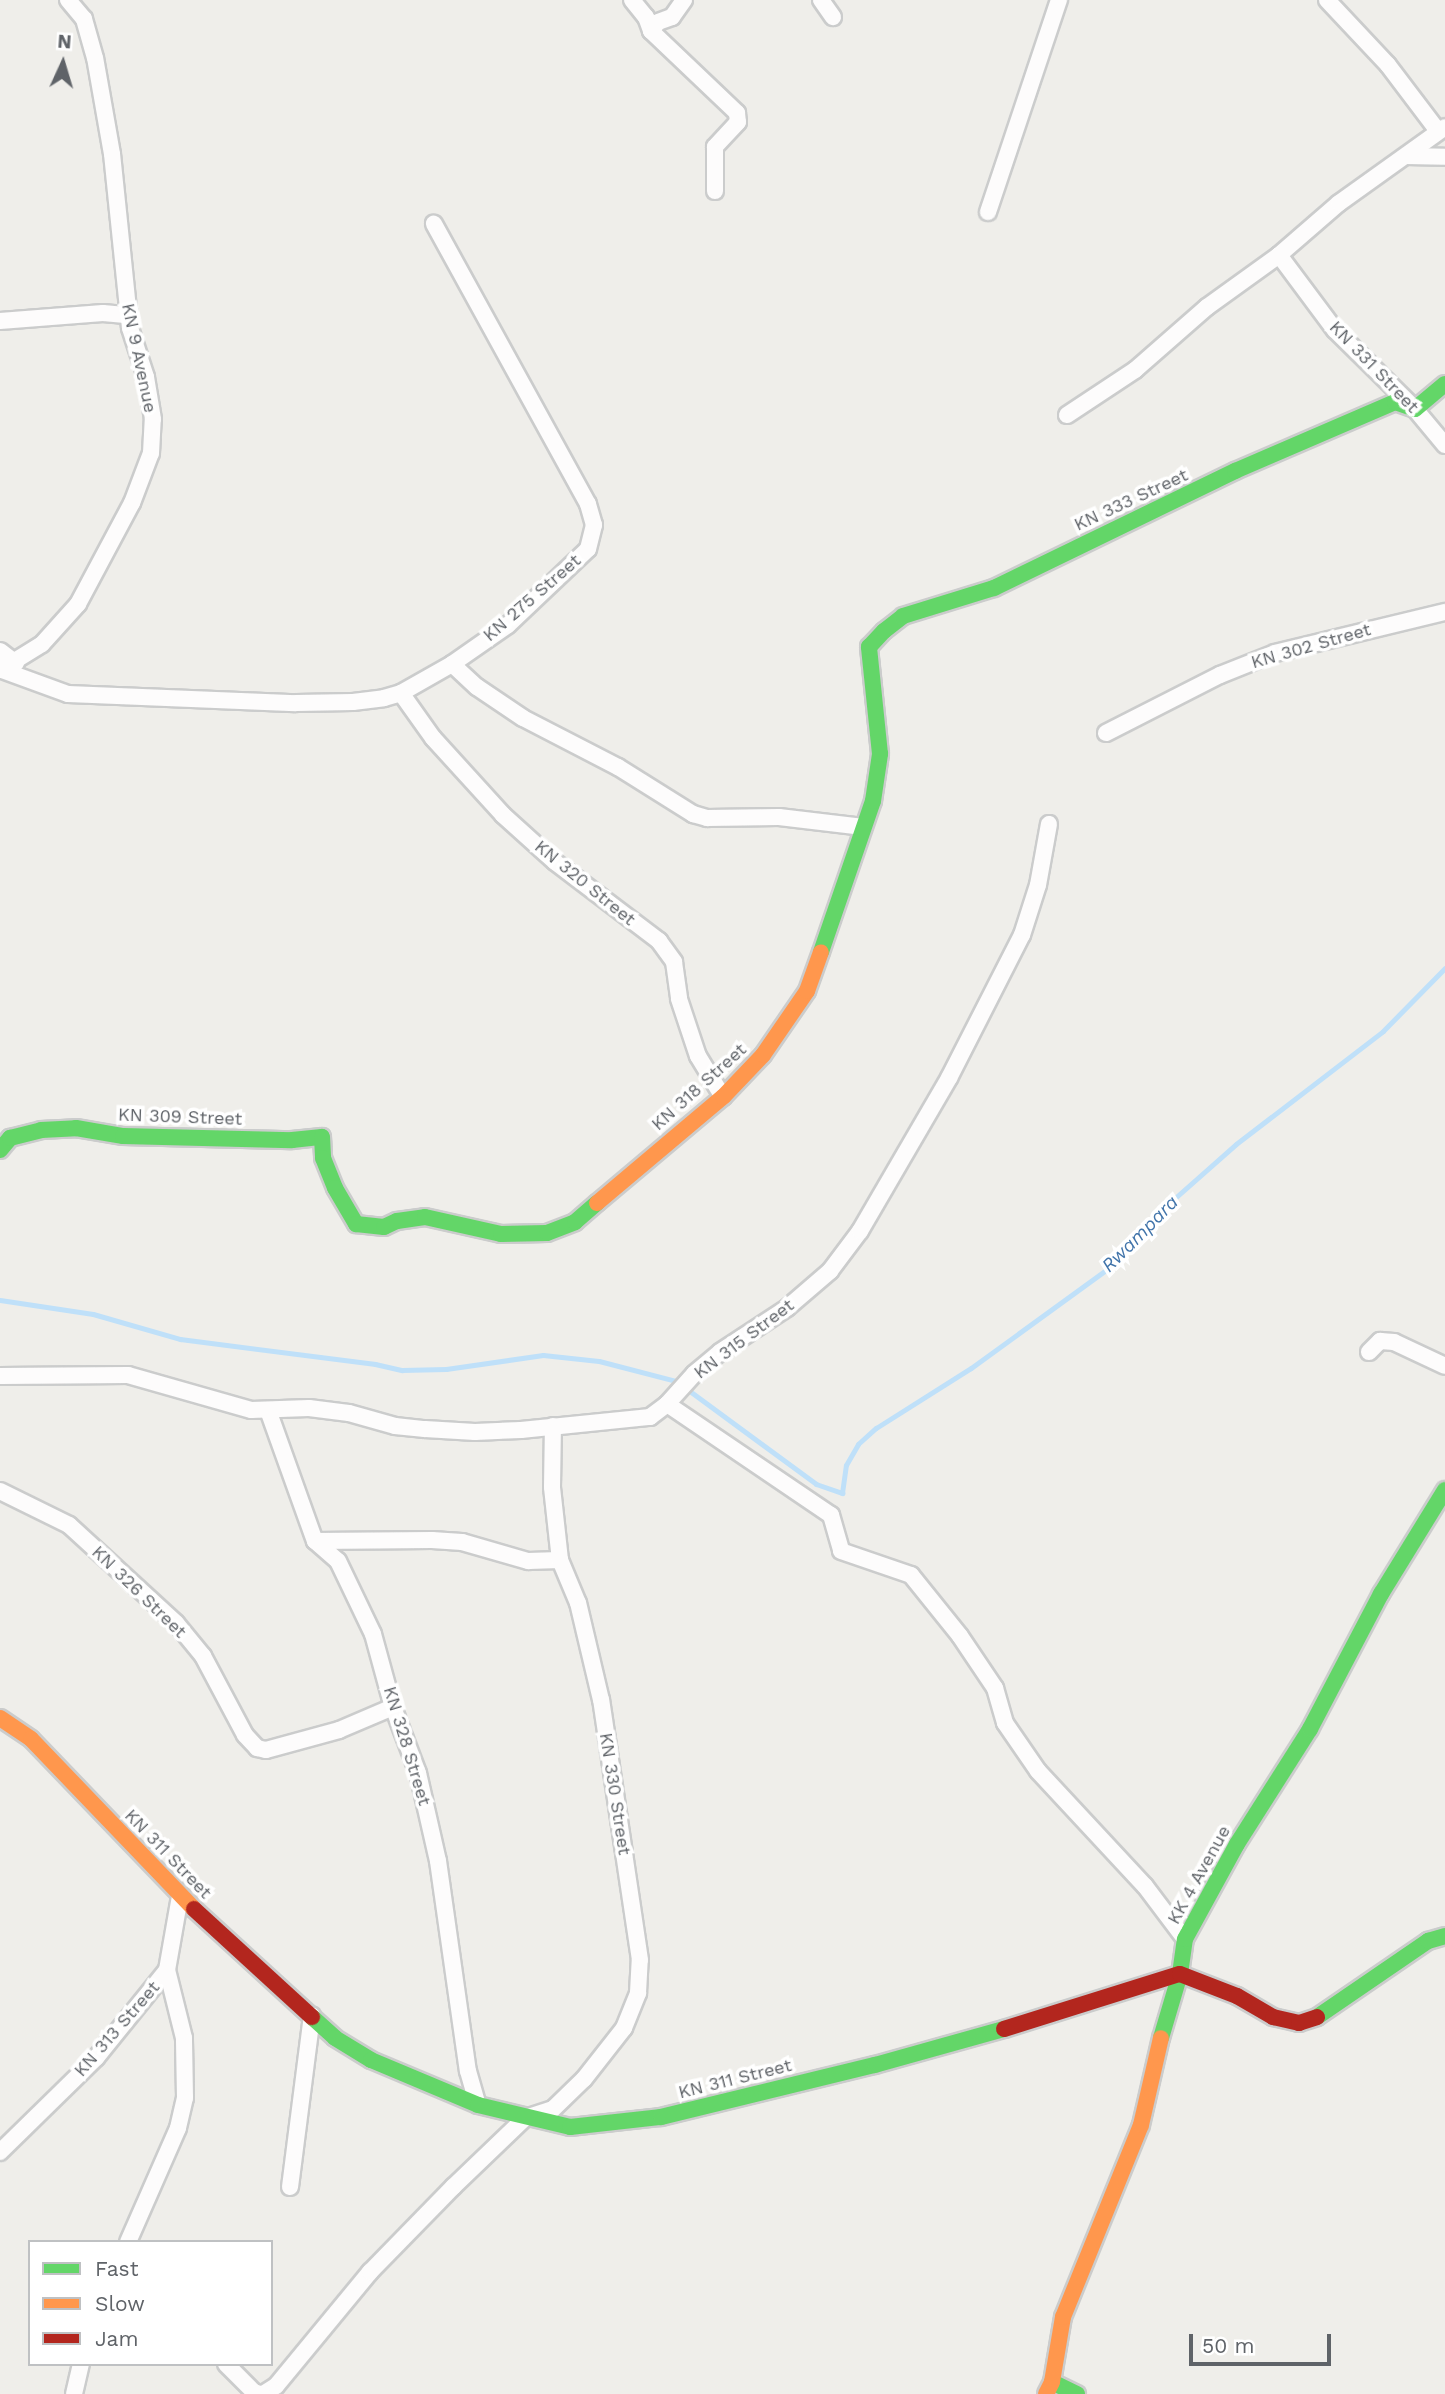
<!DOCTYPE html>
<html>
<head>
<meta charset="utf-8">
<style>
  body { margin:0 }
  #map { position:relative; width:1445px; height:2394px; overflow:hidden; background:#efeeea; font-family:"Work Sans",sans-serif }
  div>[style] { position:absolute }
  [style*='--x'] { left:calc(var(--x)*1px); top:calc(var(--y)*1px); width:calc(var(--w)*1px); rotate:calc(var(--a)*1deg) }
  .stream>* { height:5px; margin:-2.5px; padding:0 2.5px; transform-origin:2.5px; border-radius:2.5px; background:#bfe0f9 }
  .roads { filter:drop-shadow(2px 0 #cbcccc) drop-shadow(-2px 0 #cbcccc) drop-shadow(0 2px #cbcccc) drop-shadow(0 -2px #cbcccc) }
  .street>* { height:16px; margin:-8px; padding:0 8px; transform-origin:8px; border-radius:8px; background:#fdfcfc }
  .fast>* { height:16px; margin:-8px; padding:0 8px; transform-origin:8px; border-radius:8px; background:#63d668 }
  .slow>* { height:16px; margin:-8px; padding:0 8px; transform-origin:8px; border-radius:8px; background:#ff974d }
  .jam>* { height:16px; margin:-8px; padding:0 8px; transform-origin:8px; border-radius:8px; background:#b3261e }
  span { translate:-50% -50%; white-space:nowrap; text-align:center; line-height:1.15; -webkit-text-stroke:7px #fff; paint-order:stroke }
  .street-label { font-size:18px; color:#5f6368 }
  .water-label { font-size:19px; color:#4174aa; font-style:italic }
  .legend { position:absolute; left:28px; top:2240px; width:245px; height:126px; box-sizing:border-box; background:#fff; border:2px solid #bfc1c3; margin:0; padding:9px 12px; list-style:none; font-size:21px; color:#5f6368 }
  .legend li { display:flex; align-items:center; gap:14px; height:35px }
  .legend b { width:35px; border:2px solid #bfc1c3 }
  .north { position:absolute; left:28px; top:28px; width:70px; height:70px; -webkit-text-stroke:5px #fff; paint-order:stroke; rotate:4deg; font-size:19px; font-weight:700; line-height:28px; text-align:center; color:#5f6368 }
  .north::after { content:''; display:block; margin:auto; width:24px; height:32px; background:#5f6368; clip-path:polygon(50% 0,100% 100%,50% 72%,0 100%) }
  .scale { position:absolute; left:1189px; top:2334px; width:142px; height:32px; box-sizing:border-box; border:4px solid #5f6368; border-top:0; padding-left:9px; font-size:21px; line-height:24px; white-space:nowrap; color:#5f6368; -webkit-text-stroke:5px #fff; paint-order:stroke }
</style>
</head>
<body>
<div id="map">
  <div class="stream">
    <i style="--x:0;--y:1300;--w:94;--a:8.6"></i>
    <i style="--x:93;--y:1314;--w:91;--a:16"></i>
    <i style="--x:180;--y:1339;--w:197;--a:7.3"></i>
    <i style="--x:375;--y:1364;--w:28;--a:13"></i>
    <i style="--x:402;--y:1370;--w:44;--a:-1.3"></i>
    <i style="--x:446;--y:1369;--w:98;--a:-8.2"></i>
    <i style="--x:543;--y:1355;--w:56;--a:6.1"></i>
    <i style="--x:599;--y:1361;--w:80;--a:14.6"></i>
    <i style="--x:676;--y:1381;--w:174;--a:36.3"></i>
    <i style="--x:816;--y:1484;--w:28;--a:19"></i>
    <i style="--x:842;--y:1493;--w:28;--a:-82"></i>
    <i style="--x:846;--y:1465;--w:24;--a:-60"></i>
    <i style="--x:858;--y:1444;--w:24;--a:-42"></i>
    <i style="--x:876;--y:1428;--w:112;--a:-32.3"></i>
    <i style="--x:971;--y:1368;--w:172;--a:-36"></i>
    <i style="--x:1110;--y:1267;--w:95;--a:-46.7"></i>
    <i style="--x:1175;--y:1198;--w:81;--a:-41.5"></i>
    <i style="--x:1236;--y:1144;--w:185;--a:-37.5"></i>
    <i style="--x:1383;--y:1031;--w:88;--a:-45.5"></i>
  </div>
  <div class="roads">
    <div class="street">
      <i style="--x:632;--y:0;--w:22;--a:51"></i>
      <i style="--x:646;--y:17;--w:15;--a:70"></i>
      <i style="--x:651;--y:31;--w:11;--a:-52"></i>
      <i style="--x:658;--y:22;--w:15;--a:-20"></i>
      <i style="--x:672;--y:17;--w:21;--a:-55"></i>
      <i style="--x:821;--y:0;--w:21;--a:55"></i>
      <i style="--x:1327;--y:0;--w:89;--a:46.8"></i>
      <i style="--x:1388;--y:65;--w:83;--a:52.9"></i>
      <i style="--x:651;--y:31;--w:119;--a:43.6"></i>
      <i style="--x:737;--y:113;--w:9;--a:84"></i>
      <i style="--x:738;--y:122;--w:34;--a:133"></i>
      <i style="--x:715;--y:147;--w:44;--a:90"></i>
      <i style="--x:1406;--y:156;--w:39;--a:1"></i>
      <i style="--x:988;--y:212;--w:224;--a:-71.5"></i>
      <i style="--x:1279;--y:255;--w:94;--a:53.3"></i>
      <i style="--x:1335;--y:330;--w:112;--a:44.6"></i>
      <i style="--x:1415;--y:409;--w:47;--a:50.2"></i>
      <i style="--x:0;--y:321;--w:103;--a:-4.4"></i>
      <i style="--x:103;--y:313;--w:25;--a:5"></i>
      <i style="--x:1067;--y:415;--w:82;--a:-33.5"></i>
      <i style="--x:1135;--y:370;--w:96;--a:-41.2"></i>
      <i style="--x:1207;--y:307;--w:89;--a:-35.8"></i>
      <i style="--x:1279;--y:255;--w:79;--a:-40.9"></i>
      <i style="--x:1339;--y:203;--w:130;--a:-35.6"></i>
      <i style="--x:0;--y:651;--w:20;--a:37"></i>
      <i style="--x:452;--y:664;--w:34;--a:43"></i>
      <i style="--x:477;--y:687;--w:55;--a:34"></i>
      <i style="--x:523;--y:718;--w:107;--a:27.3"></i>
      <i style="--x:618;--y:767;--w:89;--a:32.1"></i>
      <i style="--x:693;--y:814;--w:15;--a:16"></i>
      <i style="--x:707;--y:818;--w:72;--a:-0.8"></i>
      <i style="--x:779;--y:817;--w:85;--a:6.8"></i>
      <i style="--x:0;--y:670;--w:49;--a:-31.8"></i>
      <i style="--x:42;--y:644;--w:54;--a:-48"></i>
      <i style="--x:78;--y:604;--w:115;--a:-61.9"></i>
      <i style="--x:132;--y:503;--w:53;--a:-69.2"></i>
      <i style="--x:151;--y:453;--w:34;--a:-87"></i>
      <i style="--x:153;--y:419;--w:43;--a:-99.5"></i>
      <i style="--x:146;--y:377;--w:52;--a:-108.1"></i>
      <i style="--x:130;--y:328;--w:175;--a:-95.9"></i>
      <i style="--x:112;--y:154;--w:97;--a:-100"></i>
      <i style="--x:95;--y:58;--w:41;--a:-105.8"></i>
      <i style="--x:84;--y:19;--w:25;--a:-130"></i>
      <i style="--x:2;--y:670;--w:70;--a:20"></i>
      <i style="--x:68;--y:694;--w:228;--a:2.3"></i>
      <i style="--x:296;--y:703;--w:57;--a:-1"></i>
      <i style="--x:353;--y:702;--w:31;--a:-7"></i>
      <i style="--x:384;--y:698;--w:18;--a:-16"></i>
      <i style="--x:401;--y:693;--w:59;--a:-29.6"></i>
      <i style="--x:452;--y:664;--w:68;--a:-34.9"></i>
      <i style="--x:508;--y:625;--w:110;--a:-43.5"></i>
      <i style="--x:588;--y:549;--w:25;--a:-76"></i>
      <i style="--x:594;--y:525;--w:22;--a:-106"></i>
      <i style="--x:588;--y:504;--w:320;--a:-118.8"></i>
      <i style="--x:401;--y:693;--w:55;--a:54.6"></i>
      <i style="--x:433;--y:738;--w:104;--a:47.7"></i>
      <i style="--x:503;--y:815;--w:70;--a:42.1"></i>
      <i style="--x:555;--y:862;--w:131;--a:37.2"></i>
      <i style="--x:659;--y:941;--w:26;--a:54"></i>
      <i style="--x:674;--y:962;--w:37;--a:82"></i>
      <i style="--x:679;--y:999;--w:60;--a:71.6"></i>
      <i style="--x:698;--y:1056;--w:48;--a:58.6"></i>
      <i style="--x:1106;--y:733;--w:128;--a:-27"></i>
      <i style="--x:1220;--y:675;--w:59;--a:-21.8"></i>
      <i style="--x:1275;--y:653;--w:175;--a:-13.6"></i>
      <i style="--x:1369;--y:1352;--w:16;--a:-45"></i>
      <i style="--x:1380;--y:1341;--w:14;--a:4"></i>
      <i style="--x:1394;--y:1342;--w:56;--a:25.2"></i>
      <i style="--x:0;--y:1376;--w:128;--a:-0.4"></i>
      <i style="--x:128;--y:1375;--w:128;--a:15.9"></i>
      <i style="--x:251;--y:1410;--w:58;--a:-2"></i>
      <i style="--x:309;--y:1408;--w:40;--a:7.1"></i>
      <i style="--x:349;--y:1413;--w:48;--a:15.8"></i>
      <i style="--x:395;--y:1426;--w:30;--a:6"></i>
      <i style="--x:425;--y:1429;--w:50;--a:3.4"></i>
      <i style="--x:475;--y:1432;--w:46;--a:-2.5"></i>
      <i style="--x:521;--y:1430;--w:130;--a:-5.8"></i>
      <i style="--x:650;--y:1417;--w:21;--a:-37"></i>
      <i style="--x:667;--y:1404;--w:40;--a:-48"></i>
      <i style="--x:694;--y:1374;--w:34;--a:-40"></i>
      <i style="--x:720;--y:1352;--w:80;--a:-33.3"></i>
      <i style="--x:787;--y:1308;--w:57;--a:-40.7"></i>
      <i style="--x:830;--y:1271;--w:50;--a:-53.1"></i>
      <i style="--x:860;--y:1231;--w:177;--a:-59.8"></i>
      <i style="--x:949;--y:1078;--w:161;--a:-63"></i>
      <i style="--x:1022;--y:935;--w:52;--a:-72.3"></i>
      <i style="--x:1038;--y:885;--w:62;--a:-79.8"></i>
      <i style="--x:667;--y:1404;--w:198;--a:34.1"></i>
      <i style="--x:831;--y:1515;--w:37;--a:74"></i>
      <i style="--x:841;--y:1551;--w:74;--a:18.9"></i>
      <i style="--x:911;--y:1575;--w:78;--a:51.2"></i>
      <i style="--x:960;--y:1636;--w:63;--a:56.1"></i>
      <i style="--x:995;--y:1688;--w:36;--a:74"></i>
      <i style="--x:1005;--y:1723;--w:58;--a:55.5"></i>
      <i style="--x:1038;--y:1771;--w:157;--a:47.1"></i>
      <i style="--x:1145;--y:1886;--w:66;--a:53"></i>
      <i style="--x:268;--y:1410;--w:139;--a:70.3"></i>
      <i style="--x:315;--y:1541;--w:30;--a:41"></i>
      <i style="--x:338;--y:1561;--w:81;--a:64.4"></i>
      <i style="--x:373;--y:1634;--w:76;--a:74.7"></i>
      <i style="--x:393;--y:1707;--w:71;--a:69.3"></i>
      <i style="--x:418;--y:1773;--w:90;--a:77.2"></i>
      <i style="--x:438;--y:1861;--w:212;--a:81.9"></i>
      <i style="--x:468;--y:2071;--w:35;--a:74"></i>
      <i style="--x:0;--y:1491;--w:77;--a:26.2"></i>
      <i style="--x:69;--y:1525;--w:145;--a:42.5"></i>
      <i style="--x:176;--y:1623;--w:43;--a:50.7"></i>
      <i style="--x:203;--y:1656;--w:89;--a:62"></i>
      <i style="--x:245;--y:1735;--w:18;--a:47"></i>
      <i style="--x:257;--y:1748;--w:9;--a:13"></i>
      <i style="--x:266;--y:1750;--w:76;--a:-15.3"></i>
      <i style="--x:339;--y:1730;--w:59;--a:-23.1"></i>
      <i style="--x:315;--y:1541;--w:117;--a:-0.5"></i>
      <i style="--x:432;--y:1540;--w:30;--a:4"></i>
      <i style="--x:462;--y:1542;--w:69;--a:16.1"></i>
      <i style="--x:528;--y:1561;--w:32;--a:-2"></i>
      <i style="--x:0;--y:2152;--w:134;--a:-44.4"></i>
      <i style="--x:96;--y:2058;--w:113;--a:-51.1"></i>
      <i style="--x:167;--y:1970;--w:75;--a:-80"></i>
      <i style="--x:290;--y:2187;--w:173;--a:-82.7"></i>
      <i style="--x:128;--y:2242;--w:124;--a:-66.3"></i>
      <i style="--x:178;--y:2128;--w:31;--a:-77"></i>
      <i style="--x:185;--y:2098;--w:60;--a:-91"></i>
      <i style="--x:184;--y:2038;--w:70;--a:-104"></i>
      <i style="--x:226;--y:2364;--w:40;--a:45"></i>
      <i style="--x:254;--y:2392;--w:6;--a:18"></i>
      <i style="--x:74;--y:2394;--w:31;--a:-77"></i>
      <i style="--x:263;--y:2394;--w:15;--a:-32"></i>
      <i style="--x:276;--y:2386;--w:148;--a:-50.5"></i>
      <i style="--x:370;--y:2272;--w:119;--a:-45.7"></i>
      <i style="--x:453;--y:2187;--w:100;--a:-43.8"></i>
      <i style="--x:525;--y:2118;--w:29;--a:-18"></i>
      <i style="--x:553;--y:2109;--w:43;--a:-44.1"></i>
      <i style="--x:584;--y:2079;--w:65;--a:-51.9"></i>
      <i style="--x:624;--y:2028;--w:38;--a:-68"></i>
      <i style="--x:638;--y:1993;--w:33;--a:-87"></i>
      <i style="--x:640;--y:1960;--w:263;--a:-98.5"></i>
      <i style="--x:601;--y:1700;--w:100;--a:-103.3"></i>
      <i style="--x:578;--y:1603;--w:47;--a:-112.7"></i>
      <i style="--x:560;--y:1560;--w:73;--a:-96.3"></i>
      <i style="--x:552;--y:1487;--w:61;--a:-89.1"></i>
    </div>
    <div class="fast">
      <i style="--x:821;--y:952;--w:160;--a:-71"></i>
      <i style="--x:873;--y:801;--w:48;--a:-81.5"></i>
      <i style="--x:880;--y:754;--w:108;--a:-95.9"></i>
      <i style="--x:869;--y:647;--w:22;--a:-47"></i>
      <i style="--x:884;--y:631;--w:24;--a:-38"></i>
      <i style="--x:903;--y:616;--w:95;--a:-17.1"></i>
      <i style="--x:994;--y:588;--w:268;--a:-25.9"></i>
      <i style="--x:1235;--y:471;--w:174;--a:-23.3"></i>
      <i style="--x:1395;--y:402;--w:21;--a:19"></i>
      <i style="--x:1415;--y:409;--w:39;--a:-40"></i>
      <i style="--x:0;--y:1150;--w:16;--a:-50"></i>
      <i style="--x:10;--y:1138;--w:32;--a:-14"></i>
      <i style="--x:41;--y:1130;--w:35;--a:-3"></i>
      <i style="--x:76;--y:1128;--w:48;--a:9.7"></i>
      <i style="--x:123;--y:1136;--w:169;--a:1.4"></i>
      <i style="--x:292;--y:1140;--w:30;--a:-6"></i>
      <i style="--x:322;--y:1137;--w:21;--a:87"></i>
      <i style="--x:323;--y:1158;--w:32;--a:68"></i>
      <i style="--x:335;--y:1188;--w:42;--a:59.7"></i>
      <i style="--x:356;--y:1224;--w:28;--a:6"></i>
      <i style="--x:384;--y:1227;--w:14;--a:-25"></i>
      <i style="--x:397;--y:1221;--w:28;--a:-8"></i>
      <i style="--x:425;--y:1217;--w:78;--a:12.6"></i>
      <i style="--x:501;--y:1234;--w:46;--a:-1.2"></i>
      <i style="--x:547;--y:1233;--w:30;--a:-21"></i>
      <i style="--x:575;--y:1222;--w:29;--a:-41"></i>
      <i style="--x:312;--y:2017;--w:31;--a:42"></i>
      <i style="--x:335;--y:2038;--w:42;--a:31.4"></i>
      <i style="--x:371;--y:2060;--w:116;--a:22.8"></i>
      <i style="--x:478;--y:2105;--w:95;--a:13.4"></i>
      <i style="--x:570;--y:2127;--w:92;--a:-6.3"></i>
      <i style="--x:661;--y:2117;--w:220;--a:-13.7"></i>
      <i style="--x:875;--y:2065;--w:134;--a:-15.6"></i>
      <i style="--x:1317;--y:2017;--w:135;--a:-34.4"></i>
      <i style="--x:1428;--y:1941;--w:18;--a:-16"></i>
      <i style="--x:1161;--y:2038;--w:67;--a:-73.5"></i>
      <i style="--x:1180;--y:1974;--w:35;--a:-82"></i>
      <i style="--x:1185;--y:1939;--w:108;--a:-61.3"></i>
      <i style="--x:1237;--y:1844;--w:136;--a:-57.6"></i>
      <i style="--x:1310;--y:1729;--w:153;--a:-62.3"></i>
      <i style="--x:1381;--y:1594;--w:122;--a:-58.4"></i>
      <i style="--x:1052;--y:2382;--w:28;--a:26"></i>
    </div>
    <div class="slow">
      <i style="--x:597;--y:1203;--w:165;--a:-40.1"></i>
      <i style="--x:723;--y:1097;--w:58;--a:-46.4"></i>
      <i style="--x:763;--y:1055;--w:78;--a:-55.5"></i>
      <i style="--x:807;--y:991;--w:41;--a:-70.3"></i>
      <i style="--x:0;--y:1718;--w:37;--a:34"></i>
      <i style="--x:31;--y:1739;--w:236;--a:46.2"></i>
      <i style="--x:1046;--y:2394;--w:13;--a:-63"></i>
      <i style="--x:1052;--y:2382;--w:66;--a:-80.4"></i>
      <i style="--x:1063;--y:2317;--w:207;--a:-67.9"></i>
      <i style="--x:1141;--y:2125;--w:89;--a:-77.1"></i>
    </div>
    <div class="jam">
      <i style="--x:194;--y:1909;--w:160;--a:42.5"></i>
      <i style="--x:1004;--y:2029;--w:184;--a:-17.4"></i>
      <i style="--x:1180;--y:1974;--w:61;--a:21.1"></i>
      <i style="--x:1237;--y:1996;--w:42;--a:30.3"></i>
      <i style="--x:1273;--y:2017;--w:27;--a:13"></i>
      <i style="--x:1299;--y:2023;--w:19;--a:-18"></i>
    </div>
  </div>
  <div class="street-label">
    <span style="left:139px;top:358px;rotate:78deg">KN 9 Avenue</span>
    <span style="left:1374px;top:367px;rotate:46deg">KN 331 Street</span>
    <span style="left:1131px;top:500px;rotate:-25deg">KN 333 Street</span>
    <span style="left:532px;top:598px;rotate:-41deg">KN 275 Street</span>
    <span style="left:1311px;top:646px;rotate:-16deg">KN 302 Street</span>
    <span style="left:585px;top:883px;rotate:39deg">KN 320 Street</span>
    <span style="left:699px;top:1087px;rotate:-42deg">KN 318 Street</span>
    <span style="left:180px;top:1117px;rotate:2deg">KN 309 Street</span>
    <span style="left:744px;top:1339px;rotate:-37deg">KN 315 Street</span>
    <span style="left:139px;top:1592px;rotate:44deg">KN 326 Street</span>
    <span style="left:407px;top:1746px;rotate:73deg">KN 328 Street</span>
    <span style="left:615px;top:1794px;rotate:81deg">KN 330 Street</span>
    <span style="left:168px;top:1854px;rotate:46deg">KN 311 Street</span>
    <span style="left:1199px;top:1875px;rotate:-61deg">KK 4 Avenue</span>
    <span style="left:117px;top:2029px;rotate:-49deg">KN 313 Street</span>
    <span style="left:735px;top:2079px;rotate:-14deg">KN 311 Street</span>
  </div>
  <div class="water-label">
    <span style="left:1140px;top:1234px;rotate:-45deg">Rwampara</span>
  </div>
  <ul class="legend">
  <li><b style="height:9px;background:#63d668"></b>Fast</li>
  <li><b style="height:9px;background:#ff974d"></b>Slow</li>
  <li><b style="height:9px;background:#b3261e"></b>Jam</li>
  </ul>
  <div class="north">N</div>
  <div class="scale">50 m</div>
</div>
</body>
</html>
